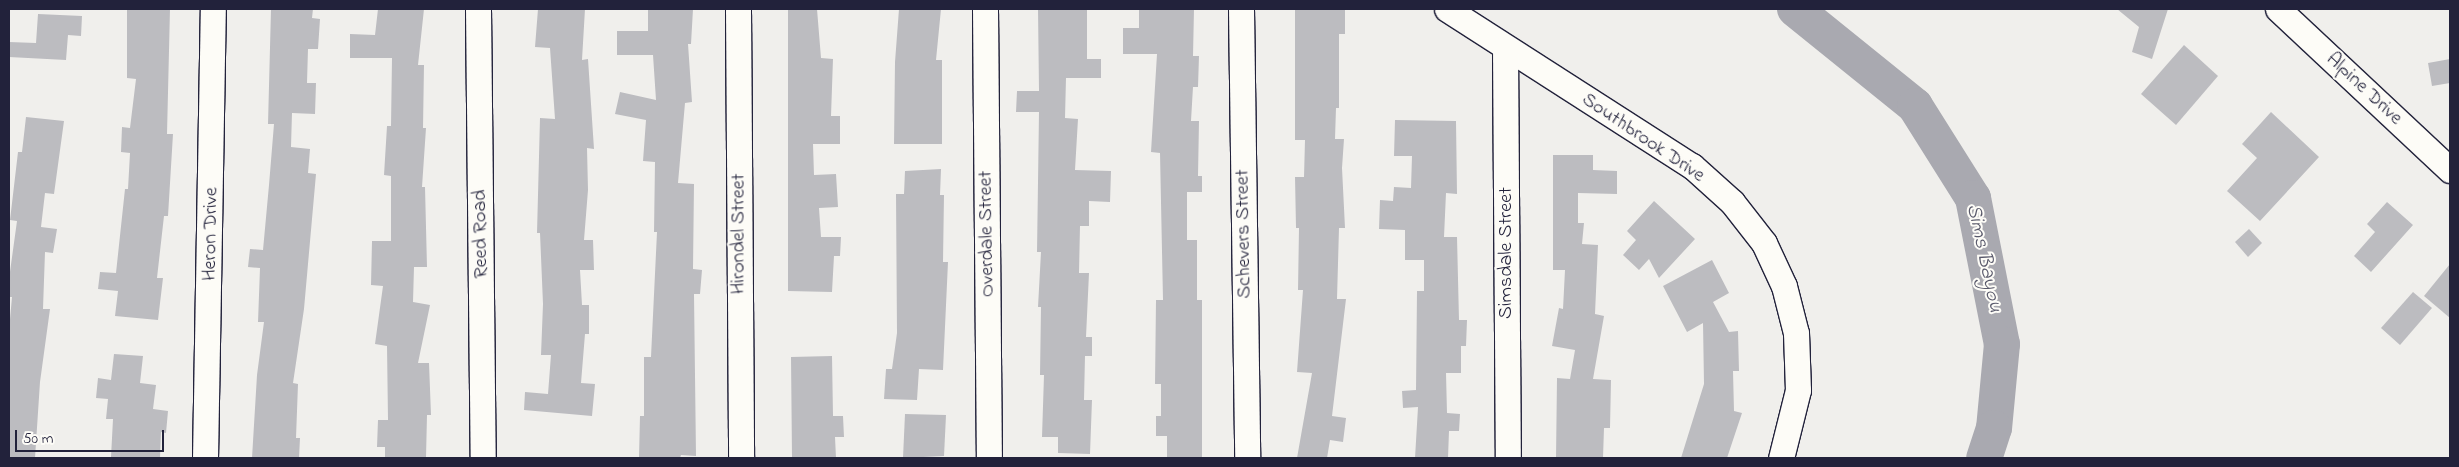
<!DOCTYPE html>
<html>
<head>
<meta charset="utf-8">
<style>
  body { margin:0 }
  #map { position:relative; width:2459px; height:467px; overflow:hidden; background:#f0efec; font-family:"Indie Flower",sans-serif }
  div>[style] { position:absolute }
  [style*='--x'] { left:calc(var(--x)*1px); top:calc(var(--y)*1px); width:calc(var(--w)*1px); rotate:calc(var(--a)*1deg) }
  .river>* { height:36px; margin:-18px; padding:0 18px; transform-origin:18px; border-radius:18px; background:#a9a9b0 }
  .building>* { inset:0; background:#bcbcc0 }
  .roads { filter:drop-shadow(1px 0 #22223b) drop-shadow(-1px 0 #22223b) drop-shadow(0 1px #22223b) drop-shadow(0 -1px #22223b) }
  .minor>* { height:25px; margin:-12.5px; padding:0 12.5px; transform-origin:12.5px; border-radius:12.5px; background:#fdfcf7 }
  span { translate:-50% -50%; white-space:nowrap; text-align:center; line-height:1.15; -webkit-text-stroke:4px #fdfcf7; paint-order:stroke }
  .street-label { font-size:20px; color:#22223b }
  .water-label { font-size:21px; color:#58586a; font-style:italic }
  .frame { position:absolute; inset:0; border:10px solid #22223b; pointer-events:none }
  .scale { position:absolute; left:15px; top:430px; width:149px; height:22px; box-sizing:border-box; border:2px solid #22223b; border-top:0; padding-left:6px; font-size:15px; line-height:18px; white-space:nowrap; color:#22223b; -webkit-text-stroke:4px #fdfcf7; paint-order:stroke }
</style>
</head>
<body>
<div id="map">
  <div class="river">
    <i style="--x:1795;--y:9;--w:154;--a:38.9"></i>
    <i style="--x:1915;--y:106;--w:109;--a:57.8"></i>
    <i style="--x:1973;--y:198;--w:149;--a:78.8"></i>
    <i style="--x:2002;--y:344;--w:84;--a:95.4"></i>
    <i style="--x:1994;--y:428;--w:32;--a:108"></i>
  </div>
  <div class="building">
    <i style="clip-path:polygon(127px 9px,170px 9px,167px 134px,173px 134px,168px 216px,164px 216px,157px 278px,163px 278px,158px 320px,115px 316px,118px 291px,98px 289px,100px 272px,116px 273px,125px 189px,128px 189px,130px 153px,121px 152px,122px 127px,130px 128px,136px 79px,127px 78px)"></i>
    <i style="clip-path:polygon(271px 9px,313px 9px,312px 18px,320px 19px,318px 49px,308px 49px,307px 83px,316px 83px,315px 114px,292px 113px,291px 147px,310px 149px,308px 173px,316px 174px,304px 309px,293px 383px,298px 384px,296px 438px,300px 438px,299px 458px,252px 458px,257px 375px,264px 322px,258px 322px,260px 268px,248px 267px,250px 249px,263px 250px,269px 185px,274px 124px,268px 124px)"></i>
    <i style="clip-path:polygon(378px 9px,424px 9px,418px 65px,424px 65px,423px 128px,426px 128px,422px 187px,425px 187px,427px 267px,414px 267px,413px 302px,430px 305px,418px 363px,429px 363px,431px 415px,427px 415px,426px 458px,385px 458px,385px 447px,377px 447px,378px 420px,388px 420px,387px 346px,375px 344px,383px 286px,371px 285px,372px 241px,391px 241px,391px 176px,384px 175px,387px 126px,391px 126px,392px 58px,350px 58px,350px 34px,375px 35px)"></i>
    <i style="clip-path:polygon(538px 9px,585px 9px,582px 60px,588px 59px,594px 149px,587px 148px,588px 190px,584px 240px,593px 240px,594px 270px,580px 270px,582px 305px,589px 305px,589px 334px,585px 334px,581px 383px,595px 384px,592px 416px,524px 410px,525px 392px,548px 394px,551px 355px,541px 355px,543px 304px,540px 233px,537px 233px,540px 118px,555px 119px,550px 48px,535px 47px)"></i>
    <i style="clip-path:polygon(648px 9px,693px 9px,691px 44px,688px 44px,692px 102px,685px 103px,678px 183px,694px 184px,693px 269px,702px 270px,700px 294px,694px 294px,696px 456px,681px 455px,680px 458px,639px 458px,640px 416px,644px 416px,644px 357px,651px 357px,657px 232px,654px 232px,655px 162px,643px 161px,646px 120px,615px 114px,620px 92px,656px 100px,653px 55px,617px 55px,617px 31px,648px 31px)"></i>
    <i style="clip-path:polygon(788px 9px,817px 9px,821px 58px,833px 59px,831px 116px,840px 116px,840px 144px,813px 144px,814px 175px,836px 174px,838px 207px,819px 208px,821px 237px,841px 237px,840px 256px,834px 256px,832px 292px,788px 291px)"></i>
    <i style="clip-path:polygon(899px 9px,941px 9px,936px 60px,942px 60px,942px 144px,894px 144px,895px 62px)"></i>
    <i style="clip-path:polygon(1038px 9px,1087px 9px,1087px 59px,1101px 59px,1101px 78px,1066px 78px,1065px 118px,1078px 119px,1075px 170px,1111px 171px,1110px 202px,1089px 201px,1089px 226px,1080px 226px,1079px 273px,1089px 273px,1086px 337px,1092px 337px,1092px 356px,1085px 356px,1084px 400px,1092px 400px,1090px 454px,1058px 453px,1058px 437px,1042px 437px,1044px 375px,1040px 375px,1041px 307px,1038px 307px,1041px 252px,1037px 252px,1039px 112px,1016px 112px,1017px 91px,1039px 91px)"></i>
    <i style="clip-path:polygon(1194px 9px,1193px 56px,1199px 56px,1198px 87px,1193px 87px,1191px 121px,1199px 121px,1198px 176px,1202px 176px,1202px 192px,1187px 192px,1187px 240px,1197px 240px,1197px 300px,1202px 300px,1202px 458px,1167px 458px,1167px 436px,1156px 436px,1156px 416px,1161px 416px,1161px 384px,1155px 384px,1156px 300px,1163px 300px,1160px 153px,1151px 152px,1157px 54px,1123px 54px,1123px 28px,1139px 28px,1139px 10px)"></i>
    <i style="clip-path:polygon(1295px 9px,1345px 9px,1345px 34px,1339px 34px,1339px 108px,1336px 108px,1335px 139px,1344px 139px,1342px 168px,1345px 228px,1339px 228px,1337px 299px,1346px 299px,1332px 416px,1346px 418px,1343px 442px,1330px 440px,1327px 458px,1297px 458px,1312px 373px,1297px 372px,1303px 290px,1298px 290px,1299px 228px,1296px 228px,1295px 177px,1304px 177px,1305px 140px,1295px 140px)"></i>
    <i style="clip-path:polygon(2117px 9px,2168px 9px,2152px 59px,2132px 52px,2139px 27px)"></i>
    <i style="clip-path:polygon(38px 14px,82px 16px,81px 36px,68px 35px,66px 60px,9px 57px,9px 42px,36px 43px)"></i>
    <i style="clip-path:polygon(2184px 45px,2218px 76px,2176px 125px,2141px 94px)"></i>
    <i style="clip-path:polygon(2450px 59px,2450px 83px,2432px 86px,2428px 63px)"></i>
    <i style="clip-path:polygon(2271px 112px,2319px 157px,2260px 221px,2227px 191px,2257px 158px,2242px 144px)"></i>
    <i style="clip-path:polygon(26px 117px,64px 121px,54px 194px,45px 193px,41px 227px,57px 229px,53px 253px,45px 252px,43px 309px,50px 309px,40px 382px,35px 458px,9px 458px,9px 330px,12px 297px,9px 297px,9px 279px,17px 221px,10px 220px,18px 152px,22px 152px)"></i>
    <i style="clip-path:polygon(1395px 120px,1456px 121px,1457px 194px,1446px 193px,1444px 237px,1457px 237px,1459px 320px,1467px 320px,1466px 346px,1461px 346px,1461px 373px,1446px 373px,1447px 413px,1460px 414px,1459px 431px,1449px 431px,1448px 458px,1415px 458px,1418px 407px,1403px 408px,1402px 391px,1416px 390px,1417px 291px,1424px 291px,1424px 260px,1405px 260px,1405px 230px,1379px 229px,1380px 200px,1393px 201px,1394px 187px,1411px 188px,1412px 156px,1394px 156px)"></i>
    <i style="clip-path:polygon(1553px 155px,1593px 155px,1593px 170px,1617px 171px,1617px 194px,1578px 193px,1578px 223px,1584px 223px,1582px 244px,1598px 245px,1595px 314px,1604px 316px,1593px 379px,1611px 380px,1610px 428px,1604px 428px,1603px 458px,1556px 458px,1557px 378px,1570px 379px,1575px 350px,1552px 346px,1559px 308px,1563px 309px,1565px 270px,1553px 270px)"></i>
    <i style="clip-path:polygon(941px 169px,940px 195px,944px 195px,943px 262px,948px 262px,943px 370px,919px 369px,917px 400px,884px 399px,886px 369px,892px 369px,897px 333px,896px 194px,904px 194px,905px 171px)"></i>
    <i style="clip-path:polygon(1654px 201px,1695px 239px,1659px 278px,1649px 259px,1639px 270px,1623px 255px,1636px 240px,1627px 231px)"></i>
    <i style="clip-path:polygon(2387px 202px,2413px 225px,2371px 272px,2354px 256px,2375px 232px,2367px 224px)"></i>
    <i style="clip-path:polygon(2249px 229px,2262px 243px,2248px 257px,2235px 242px)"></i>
    <i style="clip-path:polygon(1712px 260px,1729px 293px,1713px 302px,1729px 332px,1738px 331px,1739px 371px,1733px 371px,1734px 411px,1742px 413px,1727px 458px,1681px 458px,1704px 384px,1703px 323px,1687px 332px,1663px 286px)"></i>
    <i style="clip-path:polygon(2450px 264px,2450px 318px,2424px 296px)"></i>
    <i style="clip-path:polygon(2413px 292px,2432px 308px,2400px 345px,2381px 328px)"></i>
    <i style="clip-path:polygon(114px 354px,143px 356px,140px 383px,156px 385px,153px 409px,168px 411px,166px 433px,161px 432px,160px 458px,111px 457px,113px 419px,106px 419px,108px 399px,96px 398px,98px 378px,111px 380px)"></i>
    <i style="clip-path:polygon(832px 356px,833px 416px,843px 416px,844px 437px,835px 437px,836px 458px,792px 458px,791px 357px)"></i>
    <i style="clip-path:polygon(905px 414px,946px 415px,944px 456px,903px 458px)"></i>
  </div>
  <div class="roads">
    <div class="minor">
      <i style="--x:478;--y:9;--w:449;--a:89.4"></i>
      <i style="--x:738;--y:9;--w:449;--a:89.6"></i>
      <i style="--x:985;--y:9;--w:449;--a:89.5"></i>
      <i style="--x:1241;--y:9;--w:449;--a:89.2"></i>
      <i style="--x:1447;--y:9;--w:291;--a:32.7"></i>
      <i style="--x:1692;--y:166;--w:54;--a:42"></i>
      <i style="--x:1732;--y:202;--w:52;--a:52"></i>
      <i style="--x:1764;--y:243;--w:47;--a:65.1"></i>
      <i style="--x:1784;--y:286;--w:49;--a:75.7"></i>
      <i style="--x:1796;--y:333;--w:57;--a:88"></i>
      <i style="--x:1798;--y:390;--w:70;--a:104"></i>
      <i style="--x:2278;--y:9;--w:236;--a:43.1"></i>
      <i style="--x:1505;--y:48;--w:410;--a:89.6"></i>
      <i style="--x:205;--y:458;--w:449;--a:-89"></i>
    </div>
  </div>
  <div class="street-label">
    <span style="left:2364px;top:89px;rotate:43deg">Alpine Drive</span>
    <span style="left:1643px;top:138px;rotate:34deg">Southbrook Drive</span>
    <span style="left:211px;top:234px;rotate:-89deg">Heron Drive</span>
    <span style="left:481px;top:234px;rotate:-91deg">Reed Road</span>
    <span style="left:739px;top:234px;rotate:-90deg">Hirondel Street</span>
    <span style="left:987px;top:234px;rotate:-91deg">Overdale Street</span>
    <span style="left:1244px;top:234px;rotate:-91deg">Schevers Street</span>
    <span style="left:1506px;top:253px;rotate:-90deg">Simsdale Street</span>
  </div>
  <div class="water-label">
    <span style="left:1984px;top:258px;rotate:78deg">Sims Bayou</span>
  </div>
  <div class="frame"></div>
  <div class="scale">50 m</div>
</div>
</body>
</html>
